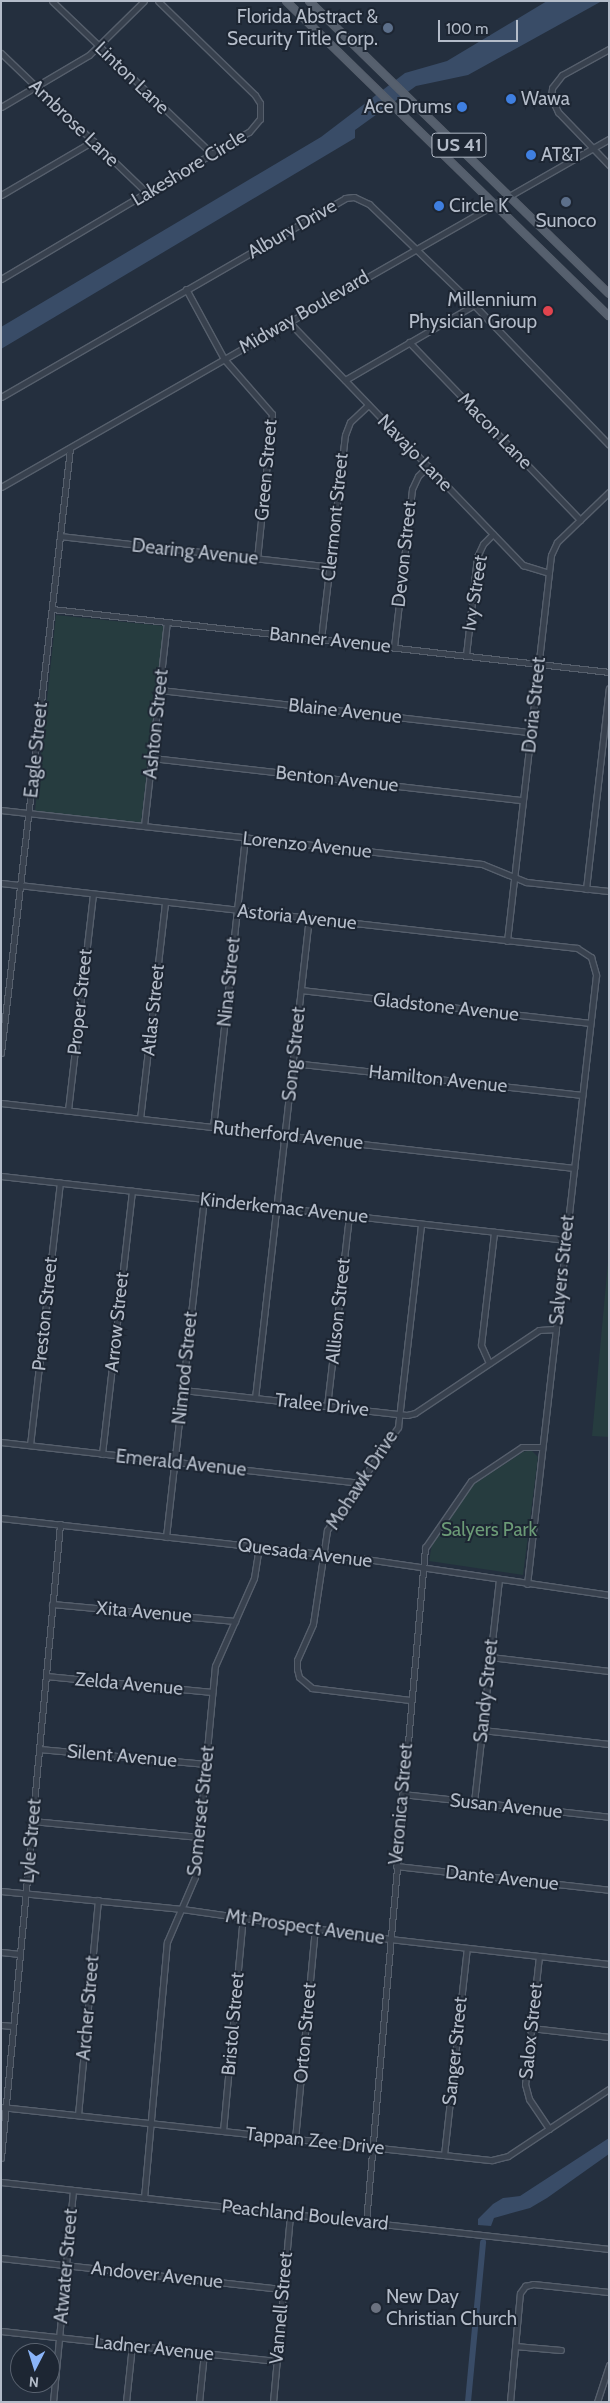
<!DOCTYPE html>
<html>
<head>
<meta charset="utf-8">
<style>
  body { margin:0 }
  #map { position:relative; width:610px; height:2403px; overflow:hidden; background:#242f3e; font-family:Cabin,sans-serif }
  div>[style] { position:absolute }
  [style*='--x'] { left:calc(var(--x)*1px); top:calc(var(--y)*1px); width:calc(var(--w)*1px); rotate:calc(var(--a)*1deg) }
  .green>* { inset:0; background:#263c3f }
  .water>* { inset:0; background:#394c67 }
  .canal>* { height:5.5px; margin:-2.75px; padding:0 2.75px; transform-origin:2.75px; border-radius:2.75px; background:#394c67 }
  .roads { filter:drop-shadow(1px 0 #565f6c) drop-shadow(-1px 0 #565f6c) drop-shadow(0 1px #565f6c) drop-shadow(0 -1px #565f6c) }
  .minor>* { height:5px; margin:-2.5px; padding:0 2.5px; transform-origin:2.5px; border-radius:2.5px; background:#38414e }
  .major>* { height:6px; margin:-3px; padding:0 3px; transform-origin:3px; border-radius:3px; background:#56606e }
  .dots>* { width:14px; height:14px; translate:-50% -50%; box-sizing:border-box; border:2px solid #1d2633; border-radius:50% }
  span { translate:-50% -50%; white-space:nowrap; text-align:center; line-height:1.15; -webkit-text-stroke:4px #1d2633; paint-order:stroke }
  .shield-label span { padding:1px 4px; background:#1d2633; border:1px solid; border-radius:4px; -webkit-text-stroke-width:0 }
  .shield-label { font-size:18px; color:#b4bcc9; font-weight:700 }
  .poi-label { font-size:19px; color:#b4bcc9 }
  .right { translate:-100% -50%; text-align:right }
  .left { translate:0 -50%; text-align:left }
  .street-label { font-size:19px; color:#b4bcc9 }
  .park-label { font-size:19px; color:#6b9a76 }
  .frame { position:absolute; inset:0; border:2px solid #b4bcc9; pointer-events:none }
  .north { position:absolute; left:10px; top:2343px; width:50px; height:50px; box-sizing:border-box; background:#1d2633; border:1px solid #59626f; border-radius:50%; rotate:185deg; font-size:14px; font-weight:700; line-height:20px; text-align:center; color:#b4bcc9 }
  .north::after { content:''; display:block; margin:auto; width:18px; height:22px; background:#8ab4f8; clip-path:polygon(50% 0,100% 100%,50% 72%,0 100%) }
  .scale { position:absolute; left:438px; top:20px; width:80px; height:22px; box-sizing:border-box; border:2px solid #b4bcc9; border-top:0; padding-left:6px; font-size:15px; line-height:18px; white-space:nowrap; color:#b4bcc9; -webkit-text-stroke:4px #1d2633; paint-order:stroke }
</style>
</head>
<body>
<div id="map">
  <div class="green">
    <i style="clip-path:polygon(56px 615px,164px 626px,141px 823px,35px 811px)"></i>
    <i style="clip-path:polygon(609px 1251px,609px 1437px,592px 1436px)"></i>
    <i style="clip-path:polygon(531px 1450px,538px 1457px,523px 1575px,429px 1561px,432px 1544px,473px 1485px,523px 1452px)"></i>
  </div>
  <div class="water">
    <i style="clip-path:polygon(547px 1px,602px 1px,468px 75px,416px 86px,355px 130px,355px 138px,1px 349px,1px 327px,321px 137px,405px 73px,447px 61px)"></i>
    <i style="clip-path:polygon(609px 2138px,609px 2154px,547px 2198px,530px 2208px,494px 2218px,491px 2226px,478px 2225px,478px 2219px,493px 2204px,503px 2198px,520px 2196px)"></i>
  </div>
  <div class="canal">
    <i style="--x:468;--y:2402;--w:160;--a:-84.6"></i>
  </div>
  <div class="roads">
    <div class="minor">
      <i style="--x:52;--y:1;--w:221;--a:43.7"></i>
      <i style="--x:609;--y:49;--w:54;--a:151"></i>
      <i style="--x:562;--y:75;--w:16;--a:128"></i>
      <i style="--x:552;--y:88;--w:9;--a:96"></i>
      <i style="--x:551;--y:97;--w:17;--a:65"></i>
      <i style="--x:558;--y:112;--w:74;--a:46.1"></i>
      <i style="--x:1;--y:53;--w:202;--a:43.8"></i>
      <i style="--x:1;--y:107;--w:102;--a:-30.6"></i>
      <i style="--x:89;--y:55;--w:77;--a:-44.5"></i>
      <i style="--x:1;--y:195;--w:107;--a:-30.4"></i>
      <i style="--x:1;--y:279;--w:288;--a:-30.7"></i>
      <i style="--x:249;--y:132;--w:17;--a:-50"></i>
      <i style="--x:260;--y:119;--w:16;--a:-90"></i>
      <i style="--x:260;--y:103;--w:9;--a:-122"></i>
      <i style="--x:255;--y:95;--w:135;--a:-135.9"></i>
      <i style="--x:186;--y:289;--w:80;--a:61.5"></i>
      <i style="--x:224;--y:359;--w:73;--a:48.9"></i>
      <i style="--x:272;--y:414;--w:146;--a:95.9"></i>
      <i style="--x:288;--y:321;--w:339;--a:46.1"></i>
      <i style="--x:523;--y:565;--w:27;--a:17"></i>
      <i style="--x:409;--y:342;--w:247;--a:46.1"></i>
      <i style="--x:345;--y:380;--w:149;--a:-30.2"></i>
      <i style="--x:1;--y:397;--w:397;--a:-30"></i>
      <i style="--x:345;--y:198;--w:9;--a:-6"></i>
      <i style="--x:354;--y:197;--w:17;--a:25"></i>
      <i style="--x:369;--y:204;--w:146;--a:43.9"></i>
      <i style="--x:474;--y:305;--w:194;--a:46"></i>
      <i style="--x:1;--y:487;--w:701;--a:-29.79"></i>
      <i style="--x:60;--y:536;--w:272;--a:6.5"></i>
      <i style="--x:52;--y:609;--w:561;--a:6.45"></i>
      <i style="--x:321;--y:639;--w:205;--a:-83.3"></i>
      <i style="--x:345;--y:435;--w:14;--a:-69"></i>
      <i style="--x:350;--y:422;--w:25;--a:-43"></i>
      <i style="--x:394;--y:647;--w:159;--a:-83.5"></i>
      <i style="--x:412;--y:489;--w:14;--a:-65"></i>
      <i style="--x:418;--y:476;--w:14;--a:-45"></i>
      <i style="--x:466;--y:655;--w:99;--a:-83.6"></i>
      <i style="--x:477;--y:557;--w:14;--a:-65"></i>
      <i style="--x:483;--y:544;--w:14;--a:-45"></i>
      <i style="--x:160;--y:690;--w:373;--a:6.5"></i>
      <i style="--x:152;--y:758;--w:373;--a:6.5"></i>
      <i style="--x:1;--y:810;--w:484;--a:6.4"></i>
      <i style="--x:482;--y:864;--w:48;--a:22.2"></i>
      <i style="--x:526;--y:882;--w:83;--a:6.2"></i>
      <i style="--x:144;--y:826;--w:205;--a:-83.6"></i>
      <i style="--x:1;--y:883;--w:580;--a:6.44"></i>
      <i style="--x:577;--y:948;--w:17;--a:33"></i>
      <i style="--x:591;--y:957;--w:19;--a:74"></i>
      <i style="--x:596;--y:975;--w:613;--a:96.46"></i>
      <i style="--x:586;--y:889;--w:202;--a:-83.5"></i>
      <i style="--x:507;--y:941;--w:388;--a:-83.5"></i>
      <i style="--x:551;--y:555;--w:14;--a:-65"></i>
      <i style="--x:557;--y:542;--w:72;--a:-43.9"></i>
      <i style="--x:301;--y:990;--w:291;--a:6.5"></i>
      <i style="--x:1;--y:1053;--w:609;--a:-83.49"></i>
      <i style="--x:293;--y:1063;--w:291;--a:6.3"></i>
      <i style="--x:1;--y:1103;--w:577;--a:6.47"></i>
      <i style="--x:68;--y:1110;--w:217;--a:-83.4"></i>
      <i style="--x:140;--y:1119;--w:218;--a:-83.4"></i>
      <i style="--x:213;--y:1127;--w:291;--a:-83.7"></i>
      <i style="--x:1;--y:1176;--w:569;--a:6.46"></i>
      <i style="--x:489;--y:1363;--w:20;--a:-114"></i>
      <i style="--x:481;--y:1345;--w:114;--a:-83.4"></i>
      <i style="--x:183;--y:1390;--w:225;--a:6.4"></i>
      <i style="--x:407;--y:1415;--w:8;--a:-14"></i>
      <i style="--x:415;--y:1413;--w:149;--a:-33.8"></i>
      <i style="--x:539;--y:1330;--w:17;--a:-3"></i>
      <i style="--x:255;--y:1398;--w:483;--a:-83.6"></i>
      <i style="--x:327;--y:1406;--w:191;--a:-83.4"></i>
      <i style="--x:1;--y:1442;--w:362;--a:6.5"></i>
      <i style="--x:30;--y:1445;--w:264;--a:-83.5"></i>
      <i style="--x:102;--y:1454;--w:265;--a:-83.5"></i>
      <i style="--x:1;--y:1518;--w:360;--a:6.4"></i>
      <i style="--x:359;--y:1558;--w:253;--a:8.4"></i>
      <i style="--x:166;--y:1537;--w:340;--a:-83.6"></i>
      <i style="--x:52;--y:1604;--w:184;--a:5.3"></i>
      <i style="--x:490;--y:1657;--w:120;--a:6.7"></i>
      <i style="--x:46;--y:1676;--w:167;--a:5.5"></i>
      <i style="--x:410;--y:1700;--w:99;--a:-173"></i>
      <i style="--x:312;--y:1688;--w:17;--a:-140"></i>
      <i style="--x:299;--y:1677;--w:8;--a:-104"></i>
      <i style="--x:297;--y:1669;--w:9;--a:-90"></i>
      <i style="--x:297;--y:1660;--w:39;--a:-66"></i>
      <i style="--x:313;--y:1624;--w:95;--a:-81.5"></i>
      <i style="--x:327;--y:1530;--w:125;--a:-55.4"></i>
      <i style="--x:398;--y:1427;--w:204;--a:-83.5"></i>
      <i style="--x:482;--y:1730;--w:128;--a:6.3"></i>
      <i style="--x:39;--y:1749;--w:168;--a:5.1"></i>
      <i style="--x:402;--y:1794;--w:208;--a:6.3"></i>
      <i style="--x:474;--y:1802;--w:224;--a:-83.6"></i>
      <i style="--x:32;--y:1821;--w:168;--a:5.5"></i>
      <i style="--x:396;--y:1866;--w:214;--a:6.4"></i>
      <i style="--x:1;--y:1891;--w:182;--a:5.7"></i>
      <i style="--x:182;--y:1909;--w:210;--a:8.2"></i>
      <i style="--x:390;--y:1939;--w:220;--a:6.5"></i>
      <i style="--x:1;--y:1952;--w:19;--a:6"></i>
      <i style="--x:539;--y:1956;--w:129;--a:96.2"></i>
      <i style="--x:525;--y:2084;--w:16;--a:75"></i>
      <i style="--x:529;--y:2099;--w:36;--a:56"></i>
      <i style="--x:1;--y:2025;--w:12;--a:5"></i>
      <i style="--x:531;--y:2028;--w:79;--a:6.6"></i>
      <i style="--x:1;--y:2107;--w:494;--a:6.2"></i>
      <i style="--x:492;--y:2160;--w:16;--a:-14"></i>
      <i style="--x:508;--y:2156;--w:121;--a:-33.6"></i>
      <i style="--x:78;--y:2115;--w:216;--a:-84.7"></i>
      <i style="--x:223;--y:2131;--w:215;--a:-84.7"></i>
      <i style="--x:295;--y:2139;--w:212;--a:-84.6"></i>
      <i style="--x:444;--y:2155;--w:208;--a:-83.7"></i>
      <i style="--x:1;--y:2158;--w:637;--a:-84.68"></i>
      <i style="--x:1;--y:2182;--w:612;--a:6.29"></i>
      <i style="--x:144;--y:2198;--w:257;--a:-84.9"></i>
      <i style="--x:167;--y:1942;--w:71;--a:-66.7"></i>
      <i style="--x:195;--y:1877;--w:212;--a:-84.6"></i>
      <i style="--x:215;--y:1666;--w:96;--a:-66.1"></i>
      <i style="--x:254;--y:1578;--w:31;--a:-81"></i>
      <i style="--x:366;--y:2222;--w:677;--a:-85"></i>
      <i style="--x:425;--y:1548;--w:81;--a:-55.5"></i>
      <i style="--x:471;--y:1481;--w:61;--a:-33.7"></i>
      <i style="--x:522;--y:1447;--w:20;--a:0"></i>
      <i style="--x:1;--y:2258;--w:284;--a:6.3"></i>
      <i style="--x:1;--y:2331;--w:277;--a:6.2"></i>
      <i style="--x:515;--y:2346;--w:46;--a:5"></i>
      <i style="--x:53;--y:2402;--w:213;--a:-84.6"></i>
      <i style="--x:126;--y:2402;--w:57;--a:-84"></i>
      <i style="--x:199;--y:2402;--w:49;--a:-84.2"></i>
      <i style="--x:273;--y:2402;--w:189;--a:-84.8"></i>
      <i style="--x:510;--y:2402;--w:109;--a:-84.8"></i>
      <i style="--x:520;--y:2293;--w:9;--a:-54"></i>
      <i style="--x:525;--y:2286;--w:8;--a:-14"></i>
      <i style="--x:533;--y:2284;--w:76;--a:6"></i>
      <i style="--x:597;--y:2402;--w:39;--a:-72"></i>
    </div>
    <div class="major">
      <i style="--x:286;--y:1;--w:451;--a:44.3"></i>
      <i style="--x:309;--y:1;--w:419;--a:44.3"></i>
    </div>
  </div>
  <div class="dots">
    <i style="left:388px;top:28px;background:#5c6f8a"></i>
    <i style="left:511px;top:99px;background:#3f7fe0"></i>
    <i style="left:462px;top:107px;background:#3f7fe0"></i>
    <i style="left:531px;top:155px;background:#3f7fe0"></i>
    <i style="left:566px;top:202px;background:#5c6f8a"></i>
    <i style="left:439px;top:206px;background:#3f7fe0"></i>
    <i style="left:548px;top:311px;background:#e0444e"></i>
    <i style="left:376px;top:2308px;background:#6b7280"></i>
  </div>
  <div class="shield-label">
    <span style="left:459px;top:145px">US 41</span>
  </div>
  <div class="poi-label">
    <span class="right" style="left:378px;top:28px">Florida Abstract &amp;<br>Security Title Corp.</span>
    <span class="left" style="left:521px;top:99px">Wawa</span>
    <span class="right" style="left:452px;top:107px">Ace Drums</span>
    <span class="left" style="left:541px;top:155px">AT&amp;T</span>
    <span class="left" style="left:449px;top:206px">Circle K</span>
    <span style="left:566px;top:221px">Sunoco</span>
    <span class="right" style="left:537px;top:311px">Millennium<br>Physician Group</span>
    <span class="left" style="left:386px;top:2308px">New Day<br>Christian Church</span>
  </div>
  <div class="street-label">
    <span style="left:132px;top:78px;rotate:44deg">Linton Lane</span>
    <span style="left:74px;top:123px;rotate:44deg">Ambrose Lane</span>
    <span style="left:189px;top:168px;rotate:-31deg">Lakeshore Circle</span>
    <span style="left:292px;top:229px;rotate:-30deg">Albury Drive</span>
    <span style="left:304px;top:312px;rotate:-30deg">Midway Boulevard</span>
    <span style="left:495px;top:431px;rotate:46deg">Macon Lane</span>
    <span style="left:415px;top:453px;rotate:46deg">Navajo Lane</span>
    <span style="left:266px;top:470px;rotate:-85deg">Green Street</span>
    <span style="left:335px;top:517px;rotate:-84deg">Clermont Street</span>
    <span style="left:195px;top:552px;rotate:6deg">Dearing Avenue</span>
    <span style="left:404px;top:554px;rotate:-84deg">Devon Street</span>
    <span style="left:475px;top:593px;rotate:-81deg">Ivy Street</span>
    <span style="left:330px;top:640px;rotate:6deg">Banner Avenue</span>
    <span style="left:534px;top:705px;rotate:-84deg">Doria Street</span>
    <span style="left:345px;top:711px;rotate:6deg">Blaine Avenue</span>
    <span style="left:156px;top:724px;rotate:-84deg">Ashton Street</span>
    <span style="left:36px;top:750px;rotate:-84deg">Eagle Street</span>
    <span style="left:337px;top:779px;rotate:6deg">Benton Avenue</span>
    <span style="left:307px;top:845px;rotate:6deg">Lorenzo Avenue</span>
    <span style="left:297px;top:917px;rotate:6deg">Astoria Avenue</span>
    <span style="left:229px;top:982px;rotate:-84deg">Nina Street</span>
    <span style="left:80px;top:1002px;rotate:-84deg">Proper Street</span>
    <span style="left:446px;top:1007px;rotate:6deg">Gladstone Avenue</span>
    <span style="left:153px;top:1010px;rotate:-84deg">Atlas Street</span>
    <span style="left:294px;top:1054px;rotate:-84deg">Song Street</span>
    <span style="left:438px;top:1079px;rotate:6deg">Hamilton Avenue</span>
    <span style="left:288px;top:1135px;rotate:6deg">Rutherford Avenue</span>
    <span style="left:284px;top:1208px;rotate:6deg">Kinderkemac Avenue</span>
    <span style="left:562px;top:1270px;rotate:-84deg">Salyers Street</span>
    <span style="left:338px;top:1311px;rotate:-84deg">Allison Street</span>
    <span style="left:45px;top:1314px;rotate:-84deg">Preston Street</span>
    <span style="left:117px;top:1322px;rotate:-84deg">Arrow Street</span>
    <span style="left:185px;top:1368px;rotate:-84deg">Nimrod Street</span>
    <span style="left:322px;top:1405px;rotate:6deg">Tralee Drive</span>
    <span style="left:181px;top:1463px;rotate:6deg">Emerald Avenue</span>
    <span style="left:362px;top:1480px;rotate:-57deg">Mohawk Drive</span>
    <span style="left:305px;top:1553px;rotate:7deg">Quesada Avenue</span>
    <span style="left:144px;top:1612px;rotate:5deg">Xita Avenue</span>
    <span style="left:129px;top:1684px;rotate:5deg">Zelda Avenue</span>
    <span style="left:486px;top:1691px;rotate:-84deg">Sandy Street</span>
    <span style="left:122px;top:1756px;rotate:5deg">Silent Avenue</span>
    <span style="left:401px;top:1804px;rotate:-85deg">Veronica Street</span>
    <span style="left:506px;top:1806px;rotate:6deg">Susan Avenue</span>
    <span style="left:201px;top:1811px;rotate:-84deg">Somerset Street</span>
    <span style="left:31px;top:1841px;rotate:-85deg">Lyle Street</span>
    <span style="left:502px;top:1878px;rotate:6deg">Dante Avenue</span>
    <span style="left:305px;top:1927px;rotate:8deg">Mt Prospect Avenue</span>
    <span style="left:88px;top:2008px;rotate:-85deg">Archer Street</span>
    <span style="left:233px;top:2024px;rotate:-85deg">Bristol Street</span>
    <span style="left:531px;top:2031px;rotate:-84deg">Salox Street</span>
    <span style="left:305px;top:2033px;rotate:-85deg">Orton Street</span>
    <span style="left:455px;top:2051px;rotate:-84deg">Sanger Street</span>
    <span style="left:315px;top:2141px;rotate:6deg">Tappan Zee Drive</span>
    <span style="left:305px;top:2215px;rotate:6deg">Peachland Boulevard</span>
    <span style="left:66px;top:2266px;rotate:-85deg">Atwater Street</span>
    <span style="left:157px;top:2275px;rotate:6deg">Andover Avenue</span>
    <span style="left:281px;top:2308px;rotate:-85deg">Vannell Street</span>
    <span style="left:154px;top:2348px;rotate:6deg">Ladner Avenue</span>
  </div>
  <div class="park-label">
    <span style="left:489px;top:1530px">Salyers Park</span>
  </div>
  <div class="frame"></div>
  <div class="north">N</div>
  <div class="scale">100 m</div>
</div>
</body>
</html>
